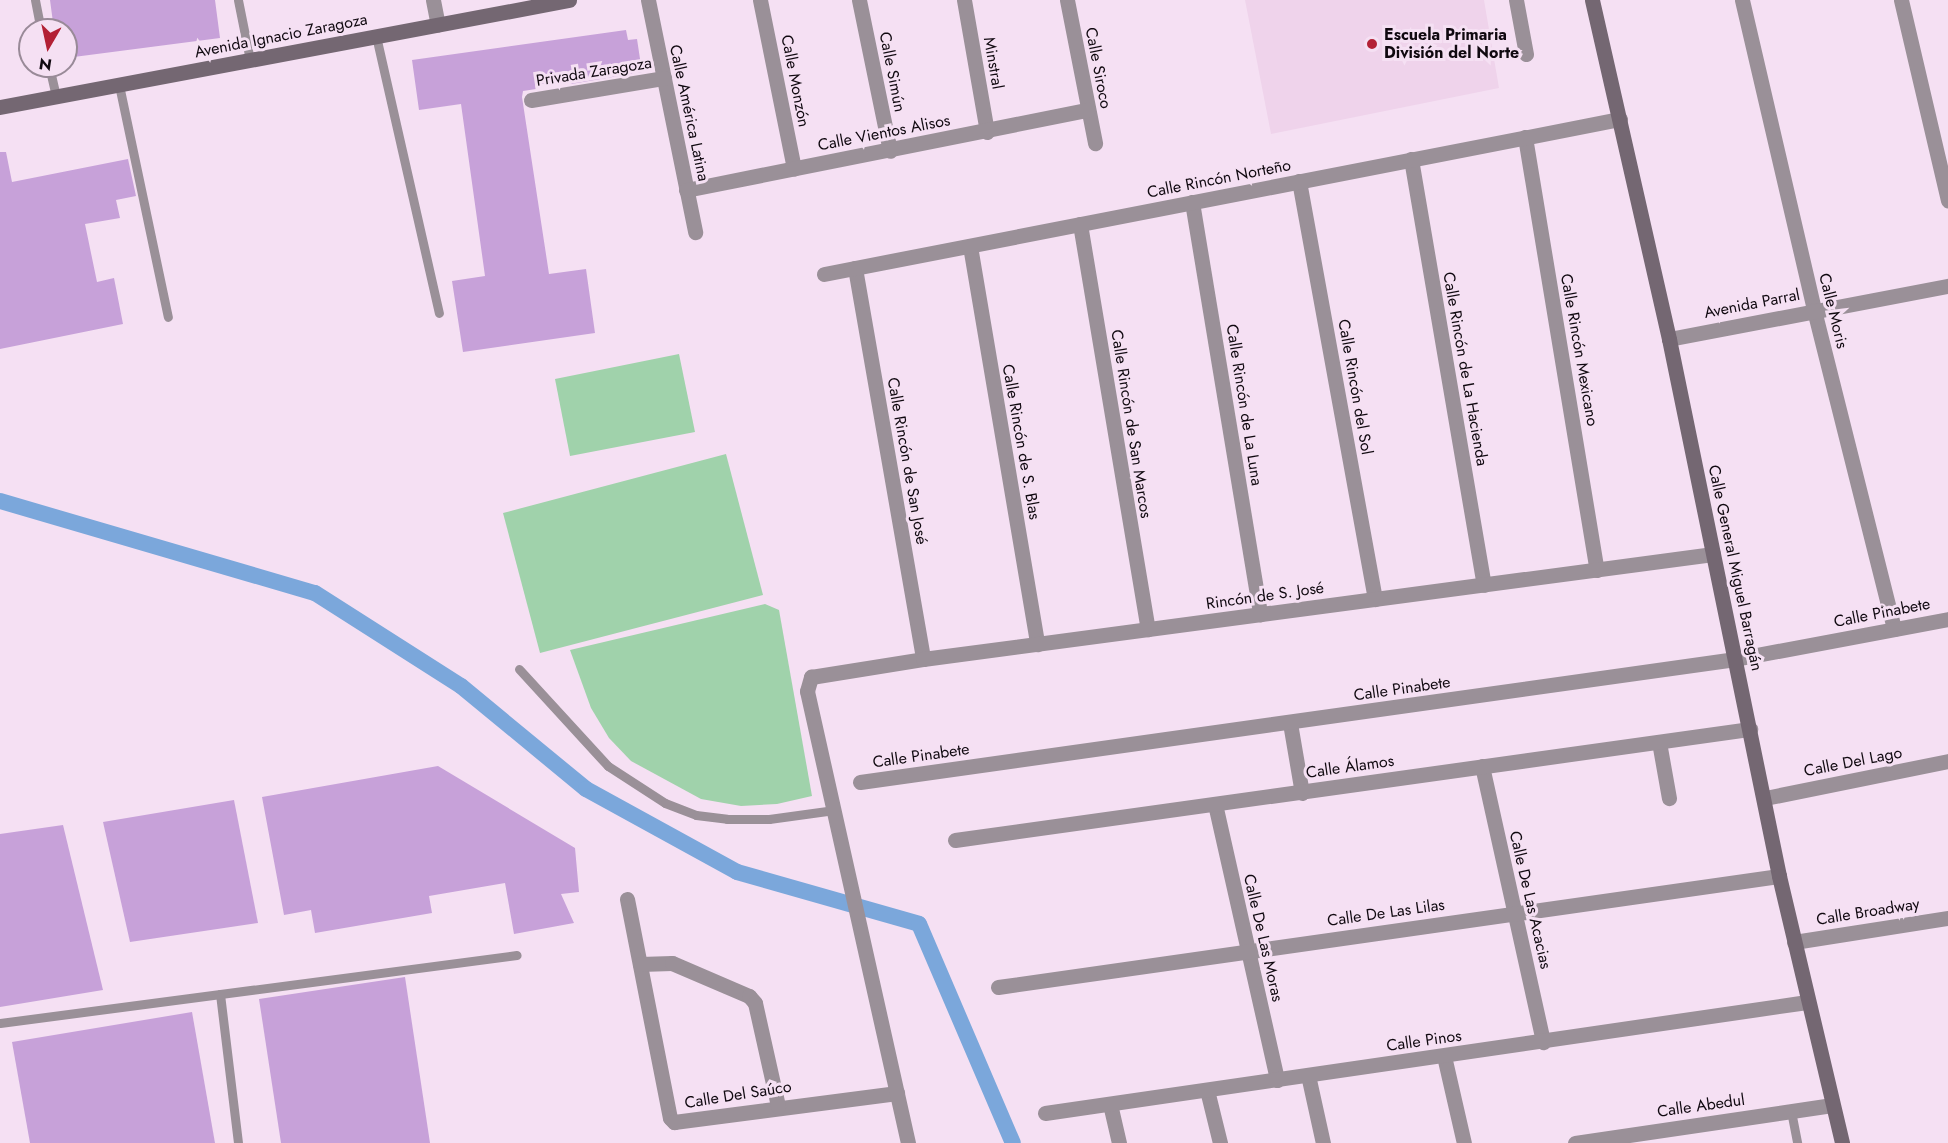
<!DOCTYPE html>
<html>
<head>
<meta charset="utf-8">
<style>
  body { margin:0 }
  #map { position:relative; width:1948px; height:1143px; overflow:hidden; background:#f5e0f3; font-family:Jost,sans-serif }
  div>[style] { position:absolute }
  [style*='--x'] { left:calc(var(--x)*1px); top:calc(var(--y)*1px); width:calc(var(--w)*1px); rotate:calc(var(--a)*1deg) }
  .built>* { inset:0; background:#efd3eb }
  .green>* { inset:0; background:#a0d2ab }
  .canal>* { height:16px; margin:-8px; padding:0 8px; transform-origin:8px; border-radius:8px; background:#7ba7db }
  .building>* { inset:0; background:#c7a1d9 }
  .lane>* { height:9px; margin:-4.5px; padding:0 4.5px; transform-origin:4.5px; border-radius:4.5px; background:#9a9098 }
  .street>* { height:15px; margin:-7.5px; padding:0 7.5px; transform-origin:7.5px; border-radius:7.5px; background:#9a9098 }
  .secondary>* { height:15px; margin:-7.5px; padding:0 7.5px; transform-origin:7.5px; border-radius:7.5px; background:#746772 }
  .dots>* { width:16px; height:16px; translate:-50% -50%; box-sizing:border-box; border:3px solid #f5e0f3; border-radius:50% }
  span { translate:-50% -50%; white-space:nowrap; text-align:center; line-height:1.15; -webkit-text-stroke:6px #f5e0f3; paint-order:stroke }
  .poi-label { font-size:16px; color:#100910; font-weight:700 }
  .left { translate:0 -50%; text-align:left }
  .street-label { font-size:16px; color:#100910 }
  .north { position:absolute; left:18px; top:18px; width:60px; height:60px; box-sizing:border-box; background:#f5e0f3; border:2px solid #998a98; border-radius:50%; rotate:189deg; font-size:16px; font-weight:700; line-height:24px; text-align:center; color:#100910 }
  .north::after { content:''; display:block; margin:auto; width:21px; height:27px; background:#b32035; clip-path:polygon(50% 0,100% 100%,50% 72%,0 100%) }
</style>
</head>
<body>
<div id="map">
  <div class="built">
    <i style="clip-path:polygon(1245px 0,1484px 0,1499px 88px,1271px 134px)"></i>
  </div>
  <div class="green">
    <i style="clip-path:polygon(679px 354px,695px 432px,570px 456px,555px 379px)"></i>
    <i style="clip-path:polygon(726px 454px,763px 595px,540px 653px,503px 513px)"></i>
    <i style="clip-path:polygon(765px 604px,779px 610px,812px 796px,777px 804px,741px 806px,701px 799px,631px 761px,609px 738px,591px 708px,570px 650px)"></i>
  </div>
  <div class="canal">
    <i style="--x:0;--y:501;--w:328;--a:16.3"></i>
    <i style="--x:315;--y:593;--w:173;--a:32.5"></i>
    <i style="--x:461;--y:686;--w:162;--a:39.5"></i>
    <i style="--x:586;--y:789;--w:172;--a:28.8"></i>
    <i style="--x:737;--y:872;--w:189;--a:15.9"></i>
    <i style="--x:919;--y:924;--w:238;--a:66.8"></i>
  </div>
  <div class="building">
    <i style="clip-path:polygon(50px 0,215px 0,220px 38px,66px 58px,66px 30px,54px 30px)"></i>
    <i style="clip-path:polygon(626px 30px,628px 40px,637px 39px,642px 72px,571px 84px,570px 80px,535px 85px,536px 89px,523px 91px,522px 97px,549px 274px,586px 269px,595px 333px,463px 352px,452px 281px,485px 276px,461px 104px,419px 110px,412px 60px)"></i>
    <i style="clip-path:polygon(0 152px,6px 152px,12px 182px,128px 159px,136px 196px,116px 200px,120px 218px,85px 224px,97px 282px,114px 278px,123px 324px,0 349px)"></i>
    <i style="clip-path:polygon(438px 766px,575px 848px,579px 892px,561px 894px,574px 923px,514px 934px,505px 883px,429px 896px,432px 913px,315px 933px,311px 910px,284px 915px,262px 797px)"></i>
    <i style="clip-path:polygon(234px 800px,258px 923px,130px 942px,103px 822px)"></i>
    <i style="clip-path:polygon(63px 825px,103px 990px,0 1007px,0 834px)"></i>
    <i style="clip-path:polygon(405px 977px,430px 1143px,281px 1143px,259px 999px)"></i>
    <i style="clip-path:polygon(192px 1012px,215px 1143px,30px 1143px,12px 1042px)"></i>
  </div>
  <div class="lane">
    <i style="--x:35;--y:0;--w:31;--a:79"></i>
    <i style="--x:238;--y:0;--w:61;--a:78.7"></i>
    <i style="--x:376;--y:36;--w:284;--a:77.2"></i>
    <i style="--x:49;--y:66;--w:32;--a:77"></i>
    <i style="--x:119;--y:85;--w:237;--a:78.1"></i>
    <i style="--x:519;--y:669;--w:132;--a:47.5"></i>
    <i style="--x:608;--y:766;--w:68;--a:33"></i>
    <i style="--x:665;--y:803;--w:33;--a:21"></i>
    <i style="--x:696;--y:815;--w:31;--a:7"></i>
    <i style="--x:727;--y:819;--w:42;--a:0"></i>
    <i style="--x:769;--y:819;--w:66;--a:-7.9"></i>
    <i style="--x:220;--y:994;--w:150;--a:83.1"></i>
    <i style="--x:0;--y:1023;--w:521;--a:-7.49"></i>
    <i style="--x:1791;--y:1111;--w:33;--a:79"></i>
  </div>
  <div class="street">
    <i style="--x:433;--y:0;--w:25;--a:79"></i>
    <i style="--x:648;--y:0;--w:237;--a:78.5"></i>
    <i style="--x:760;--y:0;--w:172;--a:78.6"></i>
    <i style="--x:859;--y:0;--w:154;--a:78.4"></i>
    <i style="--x:964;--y:0;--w:134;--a:80.1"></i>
    <i style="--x:1067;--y:0;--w:146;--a:78.9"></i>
    <i style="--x:1516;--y:0;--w:55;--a:79.5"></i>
    <i style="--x:1742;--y:0;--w:318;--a:76.9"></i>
    <i style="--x:1814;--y:310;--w:329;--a:75.9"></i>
    <i style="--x:1901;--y:0;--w:206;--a:76.8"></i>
    <i style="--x:531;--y:100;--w:135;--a:-9.4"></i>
    <i style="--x:1525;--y:137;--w:439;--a:80.6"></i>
    <i style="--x:1411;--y:159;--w:432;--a:80.3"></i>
    <i style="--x:1299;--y:181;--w:425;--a:79.7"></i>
    <i style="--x:686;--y:190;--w:410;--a:-11.3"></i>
    <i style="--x:1192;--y:202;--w:418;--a:80.6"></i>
    <i style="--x:1080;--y:224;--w:411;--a:80.5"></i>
    <i style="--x:970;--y:246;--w:404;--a:80.4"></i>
    <i style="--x:855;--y:268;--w:397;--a:80.1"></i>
    <i style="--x:824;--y:274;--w:811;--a:-11.02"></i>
    <i style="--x:1669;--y:339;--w:284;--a:-10.8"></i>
    <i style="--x:1290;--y:723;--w:71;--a:80.3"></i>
    <i style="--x:1659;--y:742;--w:57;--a:79.9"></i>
    <i style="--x:1482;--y:766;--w:283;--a:77.5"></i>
    <i style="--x:860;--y:782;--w:884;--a:-8"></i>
    <i style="--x:1735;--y:659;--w:217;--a:-10.6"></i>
    <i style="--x:1765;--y:798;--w:187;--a:-11.4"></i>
    <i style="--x:1215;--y:804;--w:283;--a:77.3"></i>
    <i style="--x:955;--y:840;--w:803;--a:-7.95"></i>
    <i style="--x:627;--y:899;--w:223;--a:78.9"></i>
    <i style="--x:670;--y:1118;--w:6;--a:45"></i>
    <i style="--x:674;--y:1122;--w:225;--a:-7.4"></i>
    <i style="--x:1794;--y:942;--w:156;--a:-8.9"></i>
    <i style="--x:640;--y:964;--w:32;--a:-2"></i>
    <i style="--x:672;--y:963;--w:84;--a:23.2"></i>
    <i style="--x:749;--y:996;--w:9;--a:49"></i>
    <i style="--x:755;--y:1003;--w:106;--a:77.4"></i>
    <i style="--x:998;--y:987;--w:789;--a:-8.09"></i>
    <i style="--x:1444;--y:1056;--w:89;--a:77.1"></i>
    <i style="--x:1308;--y:1075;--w:70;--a:77.6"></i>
    <i style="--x:1207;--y:1090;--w:55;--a:76.2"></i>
    <i style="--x:1110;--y:1104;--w:40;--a:77"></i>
    <i style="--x:1045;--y:1113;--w:770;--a:-8.29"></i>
    <i style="--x:908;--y:1143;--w:463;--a:-102.6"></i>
    <i style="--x:807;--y:691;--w:15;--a:-74"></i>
    <i style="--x:811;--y:677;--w:113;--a:-9.1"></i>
    <i style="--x:923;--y:659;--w:797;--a:-7.57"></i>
    <i style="--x:1575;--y:1143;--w:260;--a:-8.4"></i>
  </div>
  <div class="secondary">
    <i style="--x:1592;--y:0;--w:348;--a:77.2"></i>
    <i style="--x:1669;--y:339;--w:548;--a:78.42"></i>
    <i style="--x:1779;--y:876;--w:274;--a:76.7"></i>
    <i style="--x:0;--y:107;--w:579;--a:-10.65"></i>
  </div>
  <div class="dots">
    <i style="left:1372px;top:44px;background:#b32035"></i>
  </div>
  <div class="poi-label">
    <span class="left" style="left:1384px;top:44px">Escuela Primaria<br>División del Norte</span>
  </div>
  <div class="street-label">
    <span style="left:281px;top:36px;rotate:-11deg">Avenida Ignacio Zaragoza</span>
    <span style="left:993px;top:63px;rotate:80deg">Minstral</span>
    <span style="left:1098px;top:68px;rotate:79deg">Calle Siroco</span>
    <span style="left:594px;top:72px;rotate:-9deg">Privada Zaragoza</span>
    <span style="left:892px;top:72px;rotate:79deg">Calle Simún</span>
    <span style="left:795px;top:81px;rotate:79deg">Calle Monzón</span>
    <span style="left:689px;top:113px;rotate:78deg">Calle América Latina</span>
    <span style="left:884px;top:133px;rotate:-11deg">Calle Vientos Alisos</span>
    <span style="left:1219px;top:179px;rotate:-11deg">Calle Rincón Norteño</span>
    <span style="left:1752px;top:304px;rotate:-11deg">Avenida Parral</span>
    <span style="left:1833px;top:311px;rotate:76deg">Calle Moris</span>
    <span style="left:1579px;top:350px;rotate:80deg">Calle Rincón Mexicano</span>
    <span style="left:1465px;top:369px;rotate:80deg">Calle Rincón de La Hacienda</span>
    <span style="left:1355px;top:387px;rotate:80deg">Calle Rincón del Sol</span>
    <span style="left:1244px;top:405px;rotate:81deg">Calle Rincón de La Luna</span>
    <span style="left:1131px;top:424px;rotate:81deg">Calle Rincón de San Marcos</span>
    <span style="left:1021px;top:442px;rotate:80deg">Calle Rincón de S. Blas</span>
    <span style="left:907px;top:461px;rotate:80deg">Calle Rincón de San José</span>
    <span style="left:1735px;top:568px;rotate:78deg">Calle General Miguel Barragán</span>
    <span style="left:1265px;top:596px;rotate:-8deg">Rincón de S. José</span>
    <span style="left:1882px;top:613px;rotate:-11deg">Calle Pinabete</span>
    <span style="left:1402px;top:689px;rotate:-8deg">Calle Pinabete</span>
    <span style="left:921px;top:756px;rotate:-8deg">Calle Pinabete</span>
    <span style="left:1853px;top:762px;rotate:-11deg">Calle Del Lago</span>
    <span style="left:1350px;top:767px;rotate:-8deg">Calle Álamos</span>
    <span style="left:1530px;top:900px;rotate:77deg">Calle De Las Acacias</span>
    <span style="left:1868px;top:912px;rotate:-9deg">Calle Broadway</span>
    <span style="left:1386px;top:913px;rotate:-8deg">Calle De Las Lilas</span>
    <span style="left:1263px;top:938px;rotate:77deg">Calle De Las Moras</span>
    <span style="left:1424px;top:1041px;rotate:-8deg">Calle Pinos</span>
    <span style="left:738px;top:1095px;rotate:-9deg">Calle Del Saúco</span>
    <span style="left:1701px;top:1106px;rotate:-8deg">Calle Abedul</span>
  </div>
  <div class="north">N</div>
</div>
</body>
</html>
